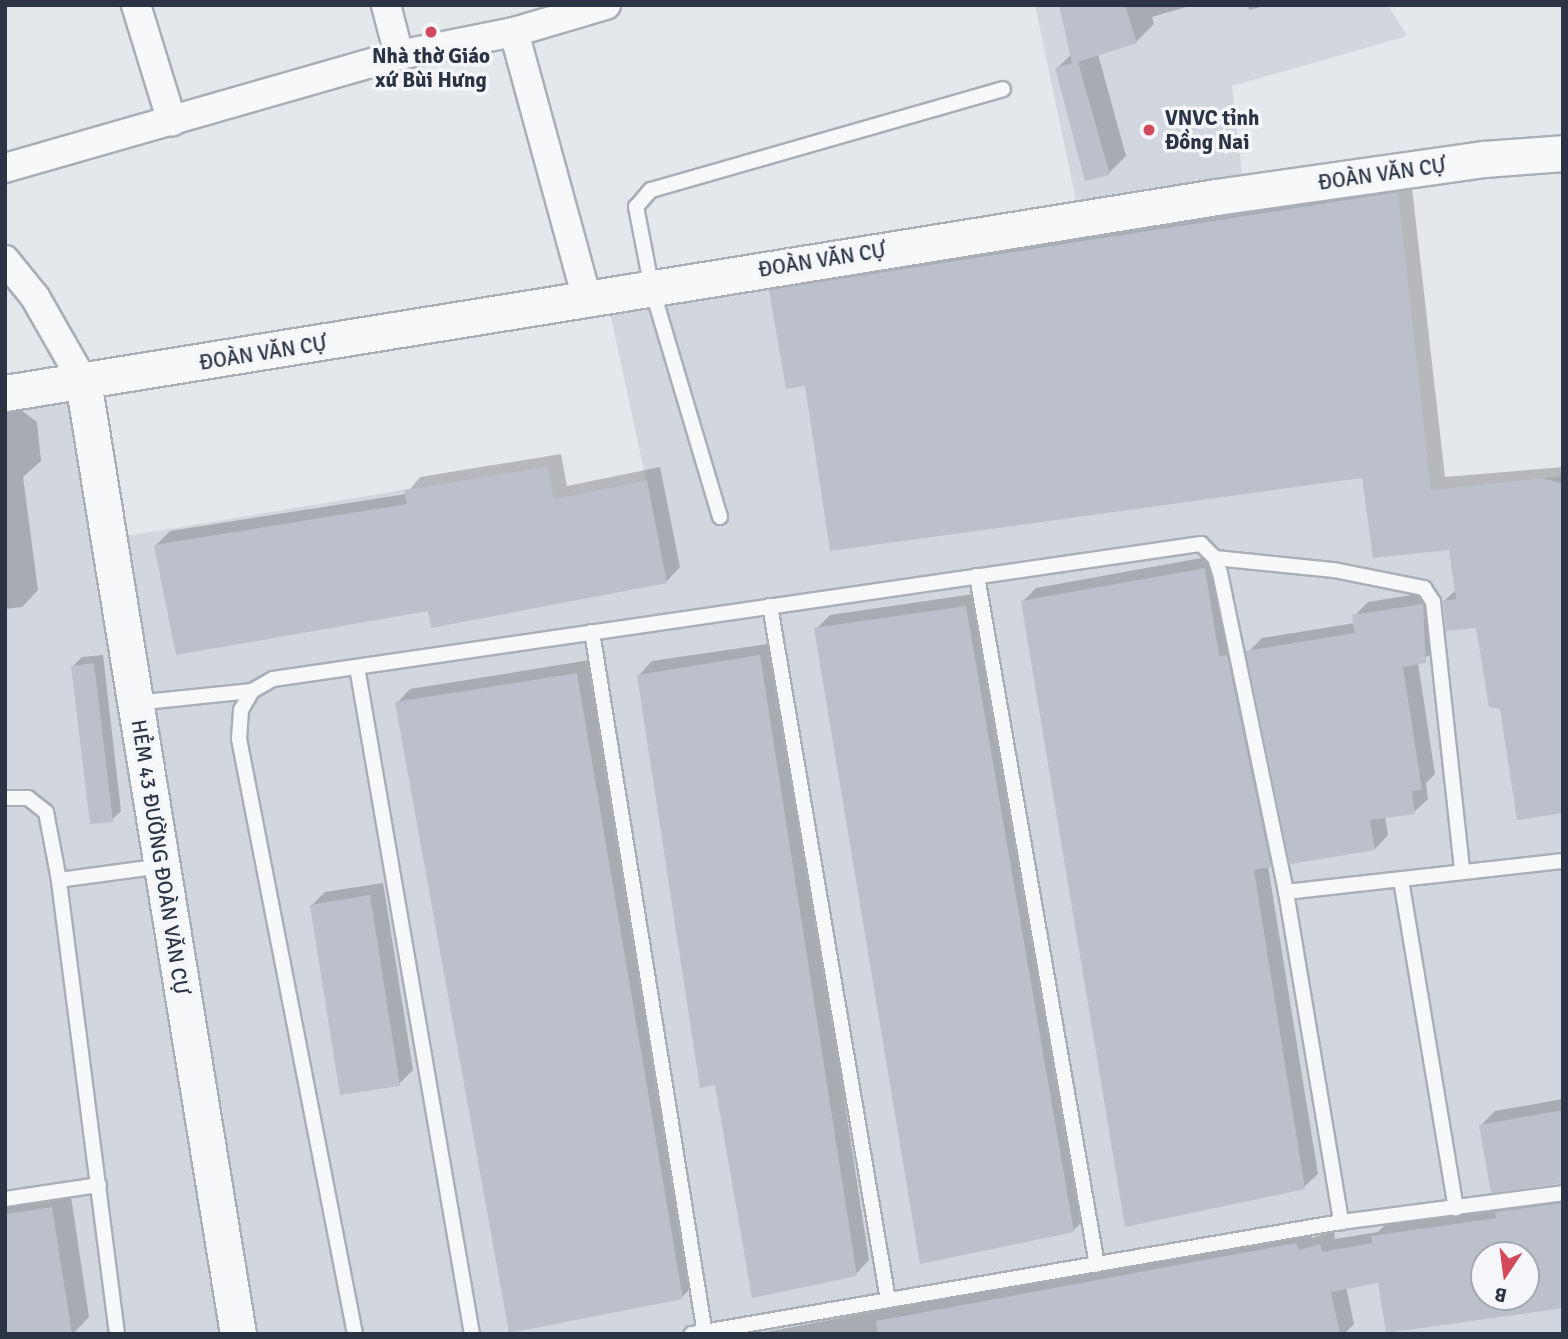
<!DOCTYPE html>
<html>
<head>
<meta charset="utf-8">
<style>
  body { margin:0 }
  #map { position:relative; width:1568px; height:1339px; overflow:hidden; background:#e4e7ec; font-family:Signika,sans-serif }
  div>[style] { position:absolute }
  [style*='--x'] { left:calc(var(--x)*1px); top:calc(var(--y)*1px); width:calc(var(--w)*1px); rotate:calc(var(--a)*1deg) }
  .built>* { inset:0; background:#d2d6de }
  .shadow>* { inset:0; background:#0003 }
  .building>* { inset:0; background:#bbc0ca }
  .roads { filter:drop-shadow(2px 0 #a9aeb7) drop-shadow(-2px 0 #a9aeb7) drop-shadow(0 2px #a9aeb7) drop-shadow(0 -2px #a9aeb7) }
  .service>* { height:14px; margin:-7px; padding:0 7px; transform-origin:7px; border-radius:7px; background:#f7f8fa }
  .minor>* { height:28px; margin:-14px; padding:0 14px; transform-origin:14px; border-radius:14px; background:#f7f8fa }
  .tertiary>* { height:35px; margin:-17.5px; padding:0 17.5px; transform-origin:17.5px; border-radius:17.5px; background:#f7f8fa }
  .dots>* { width:19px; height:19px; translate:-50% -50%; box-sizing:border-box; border:4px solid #f4f6f9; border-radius:50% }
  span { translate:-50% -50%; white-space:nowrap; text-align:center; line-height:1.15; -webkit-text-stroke:7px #f4f6f9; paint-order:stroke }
  .poi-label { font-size:21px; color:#2b3445; font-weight:700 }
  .left { translate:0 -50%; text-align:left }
  .street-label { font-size:21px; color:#2b3445 }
  .frame { position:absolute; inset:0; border:7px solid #2b3445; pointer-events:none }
  .north { position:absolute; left:1470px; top:1241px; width:70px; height:70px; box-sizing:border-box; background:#f4f6f9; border:2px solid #a4a8b1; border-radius:50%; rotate:193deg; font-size:19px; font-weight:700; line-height:28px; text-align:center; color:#2b3445 }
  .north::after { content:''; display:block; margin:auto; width:24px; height:32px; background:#d1495b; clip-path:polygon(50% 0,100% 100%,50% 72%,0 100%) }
</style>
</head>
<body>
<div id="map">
  <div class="built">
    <i style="clip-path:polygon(1035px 5px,1388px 5px,1407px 36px,1232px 86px,1242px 174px,1076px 200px)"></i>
    <i style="clip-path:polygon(evenodd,1397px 190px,1431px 490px,1563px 476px,1563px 1334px,256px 1334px,126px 536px,548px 466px,554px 499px,646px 480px,610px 313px,1397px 190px,1484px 1255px,1526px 1255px,1526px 1297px,1484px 1297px,1484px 1255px)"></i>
    <i style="clip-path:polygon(67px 403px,219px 1334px,5px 1334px,5px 412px)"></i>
  </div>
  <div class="shadow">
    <i style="clip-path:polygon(1061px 5px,1193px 5px,1152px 17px,1154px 24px,1136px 42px,1098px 54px,1126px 156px,1109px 173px,1057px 68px,1072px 54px)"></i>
    <i style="clip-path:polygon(1248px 5px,1268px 5px,1249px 10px)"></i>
    <i style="clip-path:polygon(1411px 179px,1445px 477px,1563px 467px,1563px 805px,1478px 626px,1444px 601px,1456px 590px,1451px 548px,1363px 476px,806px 384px,771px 290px,785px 277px)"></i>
    <i style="clip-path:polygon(22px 411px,37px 422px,41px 461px,23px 477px,38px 590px,22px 607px,5px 609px,5px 413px)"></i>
    <i style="clip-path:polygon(561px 454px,567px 486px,660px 467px,680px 567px,667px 581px,429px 609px,156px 545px,170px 531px,406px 494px,420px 477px)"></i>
    <i style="clip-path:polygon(1218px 555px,1284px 852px,1268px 866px,1318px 1174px,1304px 1187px,1023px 601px,1036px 588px)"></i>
    <i style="clip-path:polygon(1436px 591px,1439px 648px,1418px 663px,1435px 774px,1426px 783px,1428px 799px,1414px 812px,1385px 816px,1388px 835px,1375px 849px,1248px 652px,1262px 638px,1355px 623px,1354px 616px,1368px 602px)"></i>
    <i style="clip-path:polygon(980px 593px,1087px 1217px,1073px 1231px,816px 629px,830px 615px)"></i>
    <i style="clip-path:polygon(774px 643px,869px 1260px,856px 1274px,716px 1083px,639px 675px,652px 661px)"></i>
    <i style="clip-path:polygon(103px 655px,121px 811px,112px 820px,73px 666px,82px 657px)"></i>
    <i style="clip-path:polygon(590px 660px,696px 1283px,682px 1297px,397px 703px,410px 689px)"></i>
    <i style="clip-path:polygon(383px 883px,413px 1070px,399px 1084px,312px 905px,325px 892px)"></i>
    <i style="clip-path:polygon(1563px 1099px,1563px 1183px,1481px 1125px,1495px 1111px)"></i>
    <i style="clip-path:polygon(70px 1190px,89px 1317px,73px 1334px,5px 1334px,5px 1199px)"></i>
    <i style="clip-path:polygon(evenodd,1563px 1192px,1563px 1306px,1387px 1331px,1380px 1281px,1346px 1287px,1354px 1324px,1344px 1334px,755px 1334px,1310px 1230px,1312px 1238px,1334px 1231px,1335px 1239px,1378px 1232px,1387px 1223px,1563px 1192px,1484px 1255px,1526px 1255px,1526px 1297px,1484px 1297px,1484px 1255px)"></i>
  </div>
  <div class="building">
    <i style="clip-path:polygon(1059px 5px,1125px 5px,1137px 43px,1078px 62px,1110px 175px,1085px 181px,1055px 68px,1072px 63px)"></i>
    <i style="clip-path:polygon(1398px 192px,1431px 490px,1542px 478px,1563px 484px,1563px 813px,1517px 820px,1500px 709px,1489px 707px,1476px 628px,1446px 631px,1443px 601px,1456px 599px,1449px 550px,1373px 558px,1362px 478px,830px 551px,805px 386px,786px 389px,769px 290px)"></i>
    <i style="clip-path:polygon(548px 466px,554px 499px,647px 480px,667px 583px,431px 628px,428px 611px,176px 655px,154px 545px,407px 504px,404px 490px)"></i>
    <i style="clip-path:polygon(1205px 568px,1219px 656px,1227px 655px,1271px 867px,1254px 870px,1305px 1189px,1125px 1227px,1021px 601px)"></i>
    <i style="clip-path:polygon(1423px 604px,1426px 663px,1403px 667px,1422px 790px,1412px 791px,1415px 814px,1370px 820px,1375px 850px,1290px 864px,1246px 651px,1355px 633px,1352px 615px)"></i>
    <i style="clip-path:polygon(966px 606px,1074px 1232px,920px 1264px,814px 628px)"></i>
    <i style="clip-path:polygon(760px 655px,857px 1276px,752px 1298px,715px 1085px,700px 1088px,637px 675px)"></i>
    <i style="clip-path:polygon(94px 663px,113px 822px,90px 824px,71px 666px)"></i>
    <i style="clip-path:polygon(577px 673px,683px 1299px,509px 1333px,395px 702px)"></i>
    <i style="clip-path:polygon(370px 895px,400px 1086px,340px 1095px,310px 905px)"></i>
    <i style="clip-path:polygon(1563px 1110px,1563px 1183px,1491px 1193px,1479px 1125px)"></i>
    <i style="clip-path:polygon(evenodd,1563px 1203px,1563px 1308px,1386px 1333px,1378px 1283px,1331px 1292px,1340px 1334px,878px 1334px,876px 1321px,1296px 1243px,1299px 1250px,1320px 1244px,1322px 1252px,1372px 1243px,1371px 1236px,1496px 1218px,1495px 1212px,1563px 1203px,1484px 1255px,1526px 1255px,1526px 1297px,1484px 1297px,1484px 1255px)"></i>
    <i style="clip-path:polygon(52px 1207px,72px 1334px,5px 1334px,5px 1214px)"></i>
  </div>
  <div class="roads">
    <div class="service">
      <i style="--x:720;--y:517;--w:238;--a:-106.6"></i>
      <i style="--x:652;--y:289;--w:84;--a:-101"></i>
      <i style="--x:636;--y:207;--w:23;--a:-49"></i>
      <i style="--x:651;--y:190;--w:366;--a:-16"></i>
      <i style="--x:1215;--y:558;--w:120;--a:5.8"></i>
      <i style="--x:1334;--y:570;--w:92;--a:11.3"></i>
      <i style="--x:1424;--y:588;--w:17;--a:57"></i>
      <i style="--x:1433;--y:602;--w:271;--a:83.8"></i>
      <i style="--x:977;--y:576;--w:699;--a:80.12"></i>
      <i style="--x:770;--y:606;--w:704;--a:80.35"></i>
      <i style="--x:592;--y:632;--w:711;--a:80.86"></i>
      <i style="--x:357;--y:667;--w:677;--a:80.22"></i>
      <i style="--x:135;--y:703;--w:118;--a:-5.9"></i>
      <i style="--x:5;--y:798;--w:23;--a:0"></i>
      <i style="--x:28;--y:798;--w:23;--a:38"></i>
      <i style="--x:46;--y:812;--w:69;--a:79.2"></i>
      <i style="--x:1401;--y:880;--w:333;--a:80.5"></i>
      <i style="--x:1286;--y:892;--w:279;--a:-6.4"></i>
      <i style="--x:5;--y:1199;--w:95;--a:-8.5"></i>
      <i style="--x:1341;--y:1222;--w:224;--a:-7.4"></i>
      <i style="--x:117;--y:1334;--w:458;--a:-97.3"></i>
      <i style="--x:59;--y:880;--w:104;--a:-7.7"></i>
      <i style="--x:355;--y:1334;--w:606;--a:-101.03"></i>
      <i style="--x:239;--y:739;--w:29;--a:-86"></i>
      <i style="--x:241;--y:710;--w:22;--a:-60"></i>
      <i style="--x:252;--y:691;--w:24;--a:-30"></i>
      <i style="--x:273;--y:679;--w:938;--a:-8.28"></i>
      <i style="--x:1201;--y:544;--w:20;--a:45"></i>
      <i style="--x:1215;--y:558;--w:16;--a:72"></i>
      <i style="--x:1220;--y:573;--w:326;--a:78.3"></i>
      <i style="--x:1286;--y:892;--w:335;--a:80.5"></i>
      <i style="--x:1341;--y:1222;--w:659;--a:170.21"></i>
    </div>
    <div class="minor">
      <i style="--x:136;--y:5;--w:122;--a:72.9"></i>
      <i style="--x:386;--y:5;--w:52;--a:75.4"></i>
      <i style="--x:514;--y:32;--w:277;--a:74.7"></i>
      <i style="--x:5;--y:168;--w:410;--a:-16"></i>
      <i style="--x:399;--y:55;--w:117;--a:-11.3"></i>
      <i style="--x:514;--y:32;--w:96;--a:-16.4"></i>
      <i style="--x:5;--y:260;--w:48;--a:51"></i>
      <i style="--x:35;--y:297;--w:97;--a:60.3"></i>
    </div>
    <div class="tertiary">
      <i style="--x:83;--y:381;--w:966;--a:80.76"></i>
      <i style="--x:5;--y:393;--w:1227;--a:-9.19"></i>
      <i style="--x:1216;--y:197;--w:271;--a:-8.1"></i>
      <i style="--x:1484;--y:159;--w:79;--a:-4.3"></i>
    </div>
  </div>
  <div class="dots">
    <i style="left:431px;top:32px;background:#d1495b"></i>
    <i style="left:1149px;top:130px;background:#d1495b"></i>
  </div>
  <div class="poi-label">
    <span style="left:431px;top:68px">Nhà thờ Giáo<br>xứ Bùi Hưng</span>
    <span class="left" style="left:1165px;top:130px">VNVC tỉnh<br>Đồng Nai</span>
  </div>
  <div class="street-label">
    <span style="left:1382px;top:174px;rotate:-8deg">ĐOÀN VĂN CỰ</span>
    <span style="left:822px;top:260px;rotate:-9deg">ĐOÀN VĂN CỰ</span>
    <span style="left:263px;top:353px;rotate:-9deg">ĐOÀN VĂN CỰ</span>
    <span style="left:160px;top:857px;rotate:81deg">HẺM 43 ĐƯỜNG ĐOÀN VĂN CỰ</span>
  </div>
  <div class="frame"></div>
  <div class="north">B</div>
</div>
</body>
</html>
